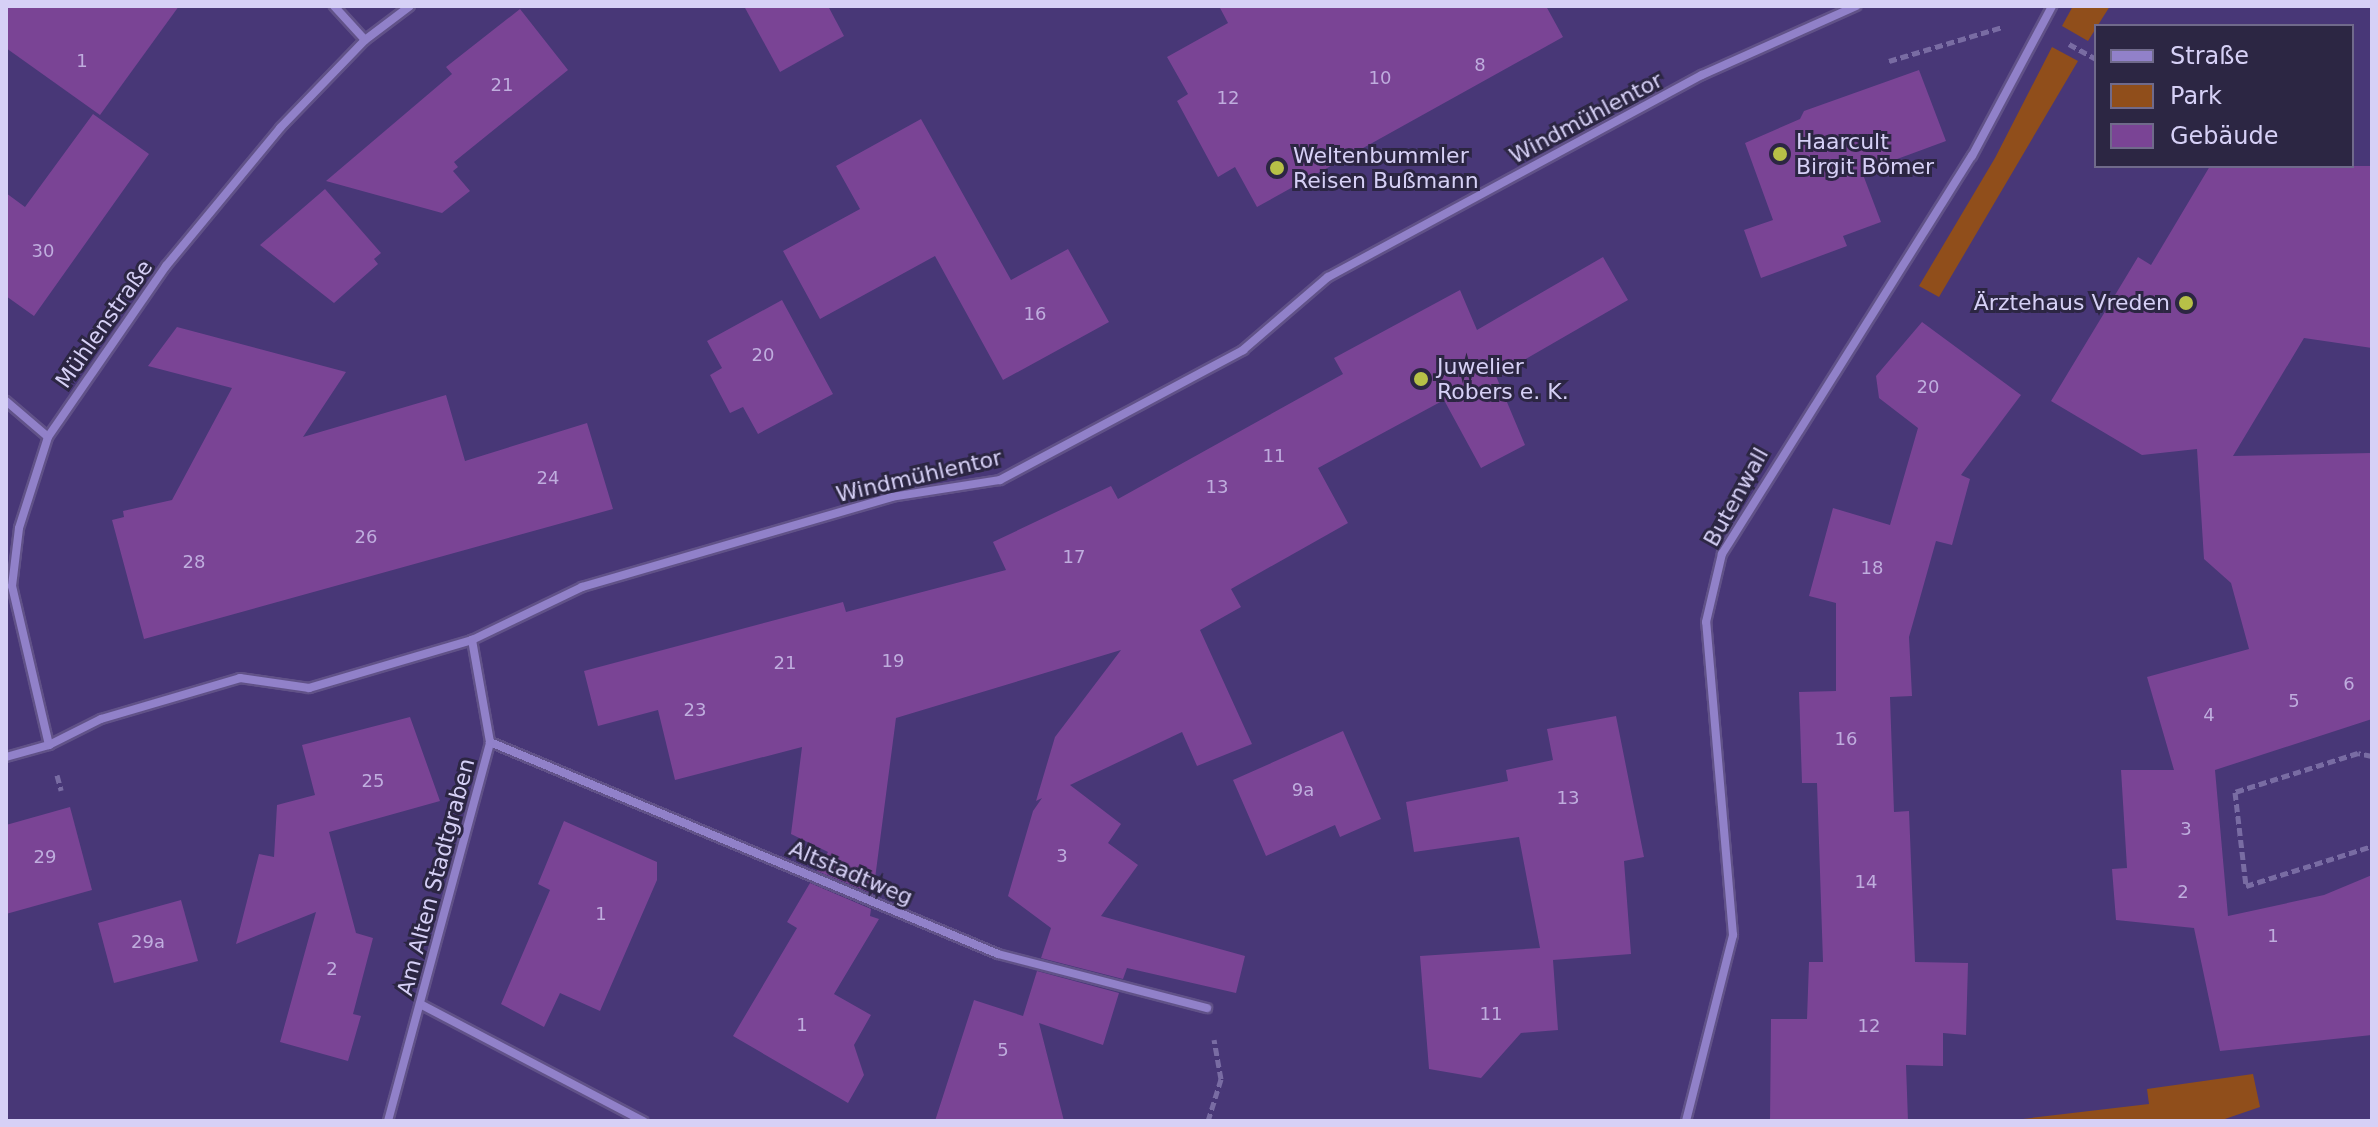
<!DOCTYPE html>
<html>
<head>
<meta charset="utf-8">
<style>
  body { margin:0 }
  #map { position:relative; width:2378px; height:1127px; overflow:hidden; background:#483777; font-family:"DejaVu Sans",sans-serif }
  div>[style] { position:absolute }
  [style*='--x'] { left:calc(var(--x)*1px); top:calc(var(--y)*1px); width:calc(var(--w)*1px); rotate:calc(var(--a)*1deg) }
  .green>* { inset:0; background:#904e1b }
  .building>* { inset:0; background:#7a4495 }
  .path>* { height:5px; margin-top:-2.5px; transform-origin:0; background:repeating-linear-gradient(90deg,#796ca3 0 8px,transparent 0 12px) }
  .roads { filter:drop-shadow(2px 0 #615288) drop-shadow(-2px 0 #615288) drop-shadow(0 2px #615288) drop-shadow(0 -2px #615288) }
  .minor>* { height:8px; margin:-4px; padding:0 4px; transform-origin:4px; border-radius:4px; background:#9181c9 }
  .dots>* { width:22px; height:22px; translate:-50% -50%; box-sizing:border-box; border:4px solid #2c2643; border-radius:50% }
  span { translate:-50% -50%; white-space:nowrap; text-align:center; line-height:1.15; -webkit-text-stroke:6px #2c2643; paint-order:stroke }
  .number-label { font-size:18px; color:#bfadde }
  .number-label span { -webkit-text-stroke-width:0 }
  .street-label { font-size:22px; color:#d6d0f6 }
  .poi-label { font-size:22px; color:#d6d0f6 }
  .left { translate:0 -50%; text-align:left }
  .right { translate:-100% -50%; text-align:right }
  .frame { position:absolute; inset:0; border:8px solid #d6d0f6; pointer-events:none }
  .legend { position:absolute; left:2094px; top:24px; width:260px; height:144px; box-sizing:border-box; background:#2c2643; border:2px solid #706a8b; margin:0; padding:10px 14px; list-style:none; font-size:24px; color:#d6d0f6 }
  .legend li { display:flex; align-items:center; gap:16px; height:40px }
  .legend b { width:40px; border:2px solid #706a8b }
</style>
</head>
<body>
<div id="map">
  <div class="green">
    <i style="clip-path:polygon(2073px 6px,2110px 6px,2088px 41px,2062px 26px)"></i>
    <i style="clip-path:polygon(2052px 47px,2078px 61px,1939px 297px,1919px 286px,1995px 158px)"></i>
    <i style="clip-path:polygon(2253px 1074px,2260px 1107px,2219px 1121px,2014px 1120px,2149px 1104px,2147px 1089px)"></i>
  </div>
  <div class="building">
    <i style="clip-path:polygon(6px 6px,179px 6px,100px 115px,6px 48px)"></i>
    <i style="clip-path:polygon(744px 6px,828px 6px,844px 36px,780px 72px)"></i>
    <i style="clip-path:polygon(1219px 6px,1546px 6px,1563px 37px,1257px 207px,1235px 167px,1218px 177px,1177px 101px,1188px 94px,1167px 57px,1228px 23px)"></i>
    <i style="clip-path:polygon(520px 9px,568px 70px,454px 162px,458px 167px,453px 171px,470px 191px,442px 213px,326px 181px,452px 74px,446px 67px)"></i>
    <i style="clip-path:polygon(1919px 70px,1946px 141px,1862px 172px,1881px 222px,1843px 236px,1847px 246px,1761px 278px,1744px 230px,1773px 220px,1745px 143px,1800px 119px,1804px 111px)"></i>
    <i style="clip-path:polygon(93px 114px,149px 154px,34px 316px,6px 296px,6px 193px,25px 207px)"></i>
    <i style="clip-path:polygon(921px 119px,1011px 280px,1068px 249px,1109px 322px,1003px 380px,935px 256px,820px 319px,783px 251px,860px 209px,836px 166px)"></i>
    <i style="clip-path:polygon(2210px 166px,2372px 166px,2372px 348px,2304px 338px,2233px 456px,2372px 453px,2372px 719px,2215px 770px,2228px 916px,2324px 895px,2372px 875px,2372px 1035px,2220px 1051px,2194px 928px,2116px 920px,2112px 869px,2127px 868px,2121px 770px,2174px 770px,2147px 677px,2249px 649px,2231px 583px,2204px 559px,2197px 449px,2142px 455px,2051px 401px,2138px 257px,2151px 265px)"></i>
    <i style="clip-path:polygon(325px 189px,381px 253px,374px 259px,378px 264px,334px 303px,260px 245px)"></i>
    <i style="clip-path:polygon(1603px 257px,1628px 300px,1496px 376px,1525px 445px,1481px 468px,1444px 400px,1318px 468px,1348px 523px,1231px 589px,1241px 607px,1200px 630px,1252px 744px,1197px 766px,1182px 732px,1070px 785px,1121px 824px,1108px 843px,1138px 865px,1101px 916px,1245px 956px,1236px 993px,1127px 968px,1123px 979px,1041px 958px,1051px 928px,1008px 896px,1033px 811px,1042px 798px,1036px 801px,1055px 737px,1121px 650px,896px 718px,873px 894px,817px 871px,828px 852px,791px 834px,802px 747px,675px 780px,658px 710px,598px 726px,584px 671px,843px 602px,846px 612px,1006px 570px,993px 542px,1111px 486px,1118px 499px,1343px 374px,1334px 358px,1460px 290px,1477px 330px)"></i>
    <i style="clip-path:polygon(782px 300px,833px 394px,758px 434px,743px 407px,730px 413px,710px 375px,722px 368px,707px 341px)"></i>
    <i style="clip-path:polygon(1922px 322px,2021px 395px,1961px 475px,1970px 479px,1952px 545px,1936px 541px,1909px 637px,1912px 696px,1890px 697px,1894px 812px,1909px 811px,1915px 962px,1968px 963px,1966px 1035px,1943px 1033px,1943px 1066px,1906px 1065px,1908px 1121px,1770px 1121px,1771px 1019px,1807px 1019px,1809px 962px,1823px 962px,1817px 783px,1802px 783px,1799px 692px,1836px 691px,1836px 603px,1809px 596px,1833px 508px,1890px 525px,1918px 428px,1879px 398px,1876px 376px)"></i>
    <i style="clip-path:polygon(177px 327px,346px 372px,303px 437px,446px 395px,465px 461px,587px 423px,613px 509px,144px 639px,112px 520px,124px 517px,123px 511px,172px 500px,232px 388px,148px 366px)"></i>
    <i style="clip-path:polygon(1616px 716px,1644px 857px,1624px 861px,1631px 954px,1553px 960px,1558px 1030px,1521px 1033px,1481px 1078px,1429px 1069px,1420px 956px,1540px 948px,1519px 837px,1414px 852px,1406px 802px,1508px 781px,1506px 770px,1553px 760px,1547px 729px)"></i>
    <i style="clip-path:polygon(410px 717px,440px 801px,329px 832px,356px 933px,373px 938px,353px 1014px,361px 1016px,348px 1061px,280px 1042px,316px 912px,236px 944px,259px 854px,274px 857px,277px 805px,315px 795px,302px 745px)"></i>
    <i style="clip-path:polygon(1343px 731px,1381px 819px,1340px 837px,1335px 825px,1266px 856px,1233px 780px)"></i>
    <i style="clip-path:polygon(70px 807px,92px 890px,6px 914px,6px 825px)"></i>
    <i style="clip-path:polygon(564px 821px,657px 862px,657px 880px,600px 1011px,560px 993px,544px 1027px,501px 1004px,550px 890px,538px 884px)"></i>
    <i style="clip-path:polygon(810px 883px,871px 909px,870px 916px,879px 919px,834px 994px,871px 1015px,854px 1045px,864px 1075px,848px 1103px,733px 1036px,797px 928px,787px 922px)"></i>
    <i style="clip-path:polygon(181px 900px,198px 961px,114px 983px,98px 923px)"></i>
    <i style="clip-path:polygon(1037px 971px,1119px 993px,1103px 1045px,1039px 1023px,1064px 1121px,935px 1121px,974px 1000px,1023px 1016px)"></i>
  </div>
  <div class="path">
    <i style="--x:2069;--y:44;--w:31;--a:29"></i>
    <i style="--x:1889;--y:61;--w:118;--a:-16.7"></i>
    <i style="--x:2372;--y:756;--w:14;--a:-168"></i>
    <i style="--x:2358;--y:753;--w:129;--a:162.4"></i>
    <i style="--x:2235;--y:792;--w:95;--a:83.3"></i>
    <i style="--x:2246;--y:886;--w:132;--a:-17.6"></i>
    <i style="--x:57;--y:775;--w:16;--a:75"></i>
    <i style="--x:1208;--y:1121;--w:44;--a:-72.8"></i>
    <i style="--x:1221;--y:1079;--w:40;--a:-100"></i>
  </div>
  <div class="roads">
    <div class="minor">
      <i style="--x:334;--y:6;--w:46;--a:47.6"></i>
      <i style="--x:6;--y:401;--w:55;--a:40.6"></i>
      <i style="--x:490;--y:742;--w:550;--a:22.65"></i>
      <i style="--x:998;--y:954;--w:216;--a:14.5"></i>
      <i style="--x:49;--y:745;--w:163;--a:-103.1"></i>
      <i style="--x:12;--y:586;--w:58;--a:-83.1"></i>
      <i style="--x:19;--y:528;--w:96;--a:-72.3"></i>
      <i style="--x:48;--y:437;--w:208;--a:-55.4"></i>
      <i style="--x:166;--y:266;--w:179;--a:-50.4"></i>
      <i style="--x:280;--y:128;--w:122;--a:-46"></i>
      <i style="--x:365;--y:40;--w:56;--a:-37.1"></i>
      <i style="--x:6;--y:757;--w:45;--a:-15.6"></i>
      <i style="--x:49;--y:745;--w:58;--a:-26.6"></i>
      <i style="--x:101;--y:719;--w:145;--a:-16.4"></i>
      <i style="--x:240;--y:678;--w:70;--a:8.2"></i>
      <i style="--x:309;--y:688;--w:170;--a:-16.4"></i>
      <i style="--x:472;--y:640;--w:122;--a:-25.7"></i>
      <i style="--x:582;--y:587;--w:322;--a:-16.2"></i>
      <i style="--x:891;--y:497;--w:110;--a:-8.9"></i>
      <i style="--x:1000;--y:480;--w:276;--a:-28.1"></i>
      <i style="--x:1243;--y:350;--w:112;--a:-40.7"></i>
      <i style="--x:1328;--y:277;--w:425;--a:-28.4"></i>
      <i style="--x:1702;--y:75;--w:169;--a:-24.1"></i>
      <i style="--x:422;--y:1005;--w:250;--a:27.7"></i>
      <i style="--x:388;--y:1121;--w:392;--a:-74.9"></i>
      <i style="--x:490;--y:742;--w:104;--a:-100"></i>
      <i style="--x:1686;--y:1121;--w:192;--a:-75.8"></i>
      <i style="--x:1733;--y:935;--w:314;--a:-94.9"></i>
      <i style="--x:1706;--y:622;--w:70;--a:-76.8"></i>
      <i style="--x:1722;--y:554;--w:470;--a:-57.9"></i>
      <i style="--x:1972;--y:156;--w:170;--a:-61.9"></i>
    </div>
  </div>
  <div class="dots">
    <i style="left:1780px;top:154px;background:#b7c147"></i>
    <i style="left:1277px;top:168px;background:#b7c147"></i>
    <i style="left:2186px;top:303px;background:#b7c147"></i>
    <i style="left:1421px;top:379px;background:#b7c147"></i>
  </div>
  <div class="number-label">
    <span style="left:82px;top:61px">1</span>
    <span style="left:1480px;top:65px">8</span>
    <span style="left:1380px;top:78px">10</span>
    <span style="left:502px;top:85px">21</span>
    <span style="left:1228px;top:98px">12</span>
    <span style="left:43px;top:251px">30</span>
    <span style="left:1035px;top:314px">16</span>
    <span style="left:763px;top:355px">20</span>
    <span style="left:1928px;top:387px">20</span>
    <span style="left:1274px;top:456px">11</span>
    <span style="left:548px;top:478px">24</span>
    <span style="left:1217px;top:487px">13</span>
    <span style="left:366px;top:537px">26</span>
    <span style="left:1074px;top:557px">17</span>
    <span style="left:194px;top:562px">28</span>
    <span style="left:1872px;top:568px">18</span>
    <span style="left:893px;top:661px">19</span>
    <span style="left:785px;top:663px">21</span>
    <span style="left:2349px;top:684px">6</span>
    <span style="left:2294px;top:701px">5</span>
    <span style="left:695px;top:710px">23</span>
    <span style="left:2209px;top:715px">4</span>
    <span style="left:1846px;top:739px">16</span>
    <span style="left:373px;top:781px">25</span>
    <span style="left:1303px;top:790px">9a</span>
    <span style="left:1568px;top:798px">13</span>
    <span style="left:2186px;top:829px">3</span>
    <span style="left:1062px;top:856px">3</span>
    <span style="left:45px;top:857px">29</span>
    <span style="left:1866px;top:882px">14</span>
    <span style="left:2183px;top:892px">2</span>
    <span style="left:601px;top:914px">1</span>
    <span style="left:2273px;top:936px">1</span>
    <span style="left:148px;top:942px">29a</span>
    <span style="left:332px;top:969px">2</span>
    <span style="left:1491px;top:1014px">11</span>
    <span style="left:802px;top:1025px">1</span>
    <span style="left:1869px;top:1026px">12</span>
    <span style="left:1003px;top:1050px">5</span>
  </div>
  <div class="street-label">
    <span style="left:1586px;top:118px;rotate:-28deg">Windmühlentor</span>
    <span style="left:104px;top:324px;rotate:-55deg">Mühlenstraße</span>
    <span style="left:919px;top:476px;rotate:-13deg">Windmühlentor</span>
    <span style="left:1736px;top:497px;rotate:-61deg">Butenwall</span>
    <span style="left:851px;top:873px;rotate:23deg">Altstadtweg</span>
    <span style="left:436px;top:877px;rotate:-75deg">Am Alten Stadtgraben</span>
  </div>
  <div class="poi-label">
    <span class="left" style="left:1796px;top:154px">Haarcult<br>Birgit Bömer</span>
    <span class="left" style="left:1293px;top:168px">Weltenbummler<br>Reisen Bußmann</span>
    <span class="right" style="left:2170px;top:303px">Ärztehaus Vreden</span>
    <span class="left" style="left:1437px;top:379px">Juwelier<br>Robers e. K.</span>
  </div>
  <div class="frame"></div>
  <ul class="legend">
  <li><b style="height:10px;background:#9181c9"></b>Straße</li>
  <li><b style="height:22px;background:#904e1b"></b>Park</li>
  <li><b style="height:22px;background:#7a4495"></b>Gebäude</li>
  </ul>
</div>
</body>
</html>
